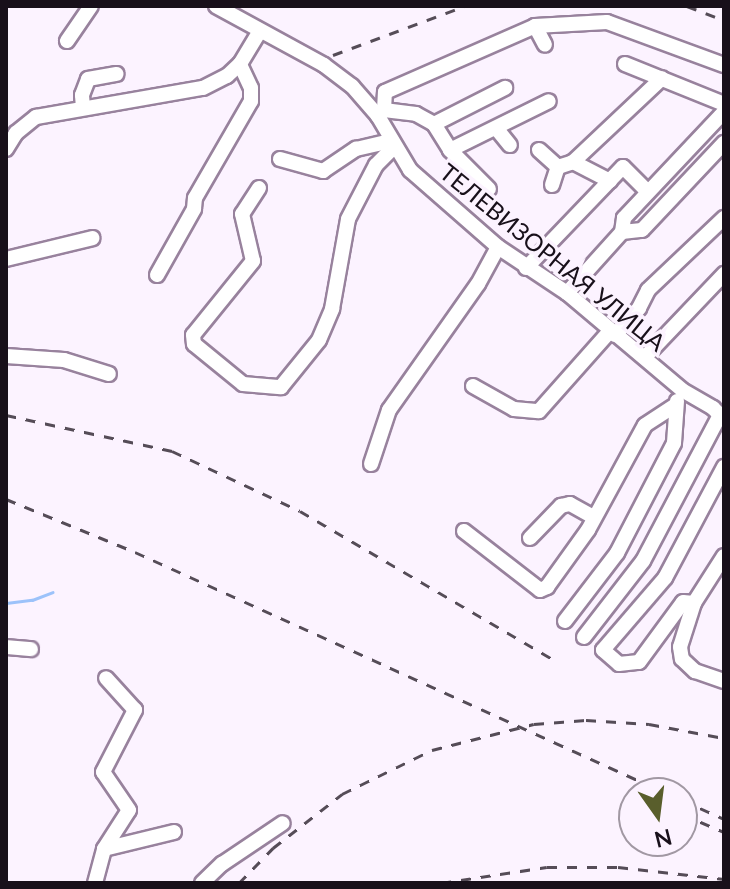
<!DOCTYPE html>
<html>
<head>
<meta charset="utf-8">
<style>
  body { margin:0 }
  #map { position:relative; width:730px; height:889px; overflow:hidden; background:#fcf3ff; font-family:Lato,sans-serif }
  div>[style] { position:absolute }
  [style*='--x'] { left:calc(var(--x)*1px); top:calc(var(--y)*1px); width:calc(var(--w)*1px); rotate:calc(var(--a)*1deg) }
  .stream>* { height:3px; margin:-1.5px; padding:0 1.5px; transform-origin:1.5px; border-radius:1.5px; background:#9cc2fa }
  .roads { filter:drop-shadow(2px 0 #98829d) drop-shadow(-2px 0 #98829d) drop-shadow(0 2px #98829d) drop-shadow(0 -2px #98829d) }
  .minor>* { height:14px; margin:-7px; padding:0 7px; transform-origin:7px; border-radius:7px; background:#fff }
  .rail>* { height:3px; margin-top:-1.5px; transform-origin:0; background:repeating-linear-gradient(90deg,#554c57 0 10px,transparent 0 20px) }
  span { translate:-50% -50%; white-space:nowrap; text-align:center; line-height:1.15; -webkit-text-stroke:7px #fcf3ff; paint-order:stroke }
  .street-label { font-size:24px; color:#18101a }
  .frame { position:absolute; inset:0; border:8px solid #18101a; pointer-events:none }
  .north { position:absolute; left:618px; top:777px; width:80px; height:80px; box-sizing:border-box; background:#fcf3ff; border:2px solid #a198a3; border-radius:50%; rotate:166deg; font-size:22px; font-weight:700; line-height:32px; text-align:center; color:#18101a }
  .north::after { content:''; display:block; margin:auto; width:28px; height:36px; background:#595e2c; clip-path:polygon(50% 0,100% 100%,50% 72%,0 100%) }
</style>
</head>
<body>
<div id="map">
  <div class="stream">
    <i style="--x:6;--y:603;--w:26;--a:-7"></i>
    <i style="--x:32;--y:600;--w:22;--a:-21"></i>
  </div>
  <div class="roads">
    <div class="minor">
      <i style="--x:216;--y:6;--w:123;--a:28.6"></i>
      <i style="--x:324;--y:65;--w:35;--a:37"></i>
      <i style="--x:352;--y:86;--w:40;--a:49"></i>
      <i style="--x:378;--y:116;--w:63;--a:59.3"></i>
      <i style="--x:410;--y:170;--w:117;--a:41.2"></i>
      <i style="--x:498;--y:247;--w:83;--a:33.7"></i>
      <i style="--x:567;--y:293;--w:150;--a:40.1"></i>
      <i style="--x:682;--y:390;--w:36;--a:30"></i>
      <i style="--x:713;--y:408;--w:16;--a:45"></i>
      <i style="--x:535;--y:26;--w:72;--a:-3.2"></i>
      <i style="--x:607;--y:22;--w:125;--a:20.2"></i>
      <i style="--x:67;--y:41;--w:42;--a:-55.6"></i>
      <i style="--x:625;--y:64;--w:107;--a:22"></i>
      <i style="--x:83;--y:107;--w:12;--a:-95"></i>
      <i style="--x:82;--y:95;--w:17;--a:-69"></i>
      <i style="--x:88;--y:79;--w:29;--a:-10"></i>
      <i style="--x:384;--y:110;--w:32;--a:7"></i>
      <i style="--x:416;--y:114;--w:21;--a:29"></i>
      <i style="--x:434;--y:124;--w:80;--a:-26.9"></i>
      <i style="--x:378;--y:116;--w:8;--a:-45"></i>
      <i style="--x:384;--y:110;--w:18;--a:-87"></i>
      <i style="--x:385;--y:92;--w:164;--a:-23.7"></i>
      <i style="--x:535;--y:26;--w:21;--a:62"></i>
      <i style="--x:434;--y:124;--w:31;--a:58"></i>
      <i style="--x:450;--y:150;--w:110;--a:-26.3"></i>
      <i style="--x:496;--y:128;--w:22;--a:51"></i>
      <i style="--x:6;--y:149;--w:19;--a:-58"></i>
      <i style="--x:16;--y:133;--w:26;--a:-39"></i>
      <i style="--x:36;--y:117;--w:169;--a:-9.9"></i>
      <i style="--x:203;--y:88;--w:27;--a:-27"></i>
      <i style="--x:227;--y:76;--w:18;--a:-43"></i>
      <i style="--x:240;--y:64;--w:37;--a:-59"></i>
      <i style="--x:450;--y:150;--w:55;--a:45"></i>
      <i style="--x:539;--y:150;--w:25;--a:42"></i>
      <i style="--x:280;--y:159;--w:45;--a:15.6"></i>
      <i style="--x:323;--y:171;--w:40;--a:-34"></i>
      <i style="--x:356;--y:149;--w:35;--a:-13"></i>
      <i style="--x:610;--y:181;--w:42;--a:-152.8"></i>
      <i style="--x:573;--y:162;--w:122;--a:-43.3"></i>
      <i style="--x:552;--y:185;--w:19;--a:-72"></i>
      <i style="--x:558;--y:167;--w:16;--a:-18"></i>
      <i style="--x:259;--y:188;--w:31;--a:123"></i>
      <i style="--x:242;--y:214;--w:48;--a:76.8"></i>
      <i style="--x:253;--y:261;--w:95;--a:129"></i>
      <i style="--x:193;--y:335;--w:9;--a:84"></i>
      <i style="--x:194;--y:344;--w:63;--a:39.2"></i>
      <i style="--x:243;--y:384;--w:38;--a:5"></i>
      <i style="--x:281;--y:387;--w:60;--a:-51"></i>
      <i style="--x:319;--y:340;--w:34;--a:-67"></i>
      <i style="--x:332;--y:309;--w:91;--a:-79.9"></i>
      <i style="--x:348;--y:219;--w:61;--a:-62.6"></i>
      <i style="--x:376;--y:165;--w:25;--a:-45"></i>
      <i style="--x:622;--y:232;--w:14;--a:-82"></i>
      <i style="--x:624;--y:218;--w:146;--a:-46.7"></i>
      <i style="--x:6;--y:259;--w:89;--a:-13.6"></i>
      <i style="--x:526;--y:268;--w:140;--a:-46.2"></i>
      <i style="--x:623;--y:167;--w:35;--a:45"></i>
      <i style="--x:157;--y:275;--w:76;--a:-60.7"></i>
      <i style="--x:194;--y:209;--w:11;--a:-85"></i>
      <i style="--x:195;--y:198;--w:112;--a:-60"></i>
      <i style="--x:251;--y:101;--w:13;--a:-90"></i>
      <i style="--x:251;--y:88;--w:26;--a:-115"></i>
      <i style="--x:567;--y:293;--w:82;--a:-48"></i>
      <i style="--x:622;--y:232;--w:20;--a:-6"></i>
      <i style="--x:642;--y:230;--w:120;--a:-46.7"></i>
      <i style="--x:615;--y:335;--w:36;--a:-48"></i>
      <i style="--x:639;--y:308;--w:20;--a:-63"></i>
      <i style="--x:648;--y:290;--w:105;--a:-43.5"></i>
      <i style="--x:6;--y:356;--w:58;--a:3.9"></i>
      <i style="--x:64;--y:360;--w:47;--a:17.3"></i>
      <i style="--x:645;--y:357;--w:115;--a:-46.4"></i>
      <i style="--x:473;--y:386;--w:47;--a:29.3"></i>
      <i style="--x:514;--y:409;--w:25;--a:5"></i>
      <i style="--x:539;--y:411;--w:107;--a:-48.4"></i>
      <i style="--x:371;--y:464;--w:57;--a:-71.6"></i>
      <i style="--x:389;--y:410;--w:154;--a:-54.8"></i>
      <i style="--x:478;--y:284;--w:42;--a:-61.6"></i>
      <i style="--x:464;--y:531;--w:96;--a:37.8"></i>
      <i style="--x:540;--y:590;--w:8;--a:-23"></i>
      <i style="--x:547;--y:587;--w:70;--a:-54.3"></i>
      <i style="--x:588;--y:530;--w:119;--a:-61.5"></i>
      <i style="--x:645;--y:425;--w:35;--a:-33"></i>
      <i style="--x:530;--y:538;--w:45;--a:-45.9"></i>
      <i style="--x:561;--y:506;--w:9;--a:-13"></i>
      <i style="--x:570;--y:504;--w:26;--a:29"></i>
      <i style="--x:724;--y:556;--w:56;--a:122.6"></i>
      <i style="--x:694;--y:603;--w:46;--a:107.7"></i>
      <i style="--x:680;--y:647;--w:12;--a:81"></i>
      <i style="--x:682;--y:659;--w:18;--a:43"></i>
      <i style="--x:695;--y:671;--w:31;--a:19"></i>
      <i style="--x:565;--y:621;--w:86;--a:-52.6"></i>
      <i style="--x:617;--y:553;--w:124;--a:-62.6"></i>
      <i style="--x:674;--y:443;--w:42;--a:-85.9"></i>
      <i style="--x:584;--y:637;--w:96;--a:-52.2"></i>
      <i style="--x:643;--y:561;--w:165;--a:-62.2"></i>
      <i style="--x:6;--y:647;--w:25;--a:5"></i>
      <i style="--x:603;--y:650;--w:95;--a:-49.3"></i>
      <i style="--x:665;--y:578;--w:126;--a:-62"></i>
      <i style="--x:603;--y:650;--w:21;--a:41"></i>
      <i style="--x:619;--y:664;--w:20;--a:-6"></i>
      <i style="--x:639;--y:662;--w:74;--a:-53.7"></i>
      <i style="--x:683;--y:602;--w:11;--a:5"></i>
      <i style="--x:104;--y:849;--w:72;--a:-13.7"></i>
      <i style="--x:95;--y:883;--w:35;--a:-75"></i>
      <i style="--x:104;--y:849;--w:46;--a:-57.3"></i>
      <i style="--x:129;--y:810;--w:46;--a:-124.4"></i>
      <i style="--x:103;--y:772;--w:70;--a:-62.7"></i>
      <i style="--x:135;--y:710;--w:43;--a:-132.2"></i>
      <i style="--x:202;--y:883;--w:28;--a:-44"></i>
      <i style="--x:222;--y:864;--w:73;--a:-33.9"></i>
    </div>
  </div>
  <div class="rail">
    <i style="--x:687;--y:6;--w:40;--a:21"></i>
    <i style="--x:333;--y:55;--w:141;--a:-20.4"></i>
    <i style="--x:6;--y:415;--w:170;--a:12.2"></i>
    <i style="--x:172;--y:451;--w:141;--a:25.1"></i>
    <i style="--x:300;--y:511;--w:298;--a:30.4"></i>
    <i style="--x:6;--y:499;--w:139;--a:22.3"></i>
    <i style="--x:135;--y:552;--w:583;--a:24.41"></i>
    <i style="--x:682;--y:800;--w:46;--a:24.3"></i>
    <i style="--x:682;--y:814;--w:46;--a:23.2"></i>
    <i style="--x:239;--y:883;--w:49;--a:-45.8"></i>
    <i style="--x:273;--y:848;--w:88;--a:-38"></i>
    <i style="--x:342;--y:794;--w:100;--a:-26.1"></i>
    <i style="--x:432;--y:750;--w:105;--a:-14.3"></i>
    <i style="--x:534;--y:724;--w:52;--a:-4.4"></i>
    <i style="--x:586;--y:720;--w:63;--a:3.6"></i>
    <i style="--x:649;--y:724;--w:76;--a:10.6"></i>
    <i style="--x:441;--y:883;--w:107;--a:-8.6"></i>
    <i style="--x:547;--y:867;--w:71;--a:0"></i>
    <i style="--x:618;--y:867;--w:107;--a:6.5"></i>
  </div>
  <div class="street-label">
    <span style="left:553px;top:257px;rotate:39deg">ТЕЛЕВИЗОРНАЯ УЛИЦА</span>
  </div>
  <div class="frame"></div>
  <div class="north">N</div>
</div>
</body>
</html>
